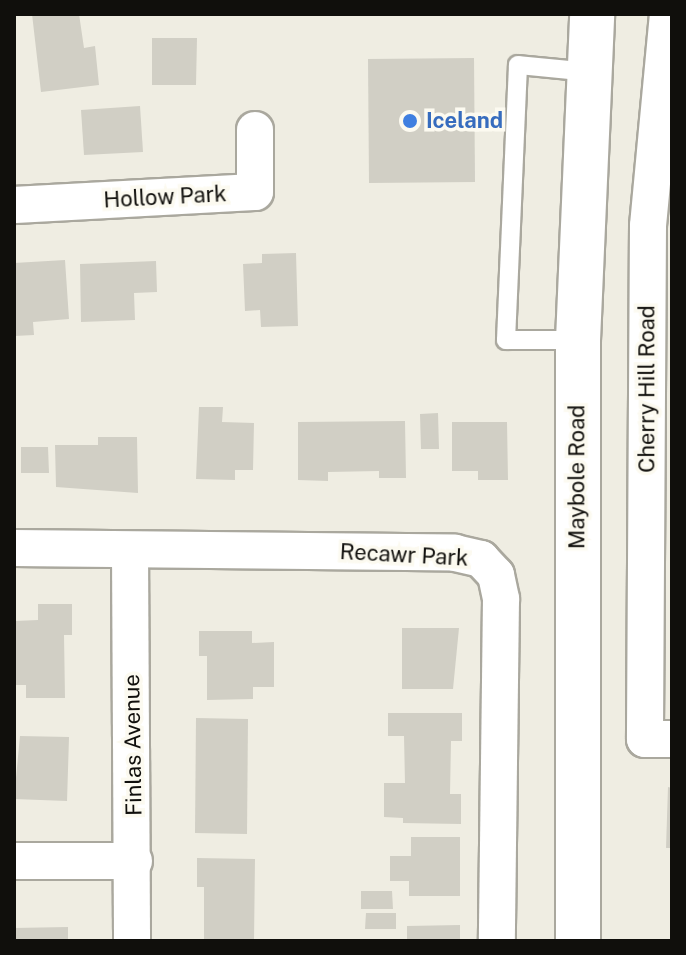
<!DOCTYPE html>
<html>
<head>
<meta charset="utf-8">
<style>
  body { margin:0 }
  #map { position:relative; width:686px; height:955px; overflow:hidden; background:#efede2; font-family:"Public Sans",sans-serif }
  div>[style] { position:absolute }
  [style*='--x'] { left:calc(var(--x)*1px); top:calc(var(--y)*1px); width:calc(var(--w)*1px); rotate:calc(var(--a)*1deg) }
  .building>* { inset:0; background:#d1cfc5 }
  .roads { filter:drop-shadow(2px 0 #aaa89e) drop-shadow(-2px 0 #aaa89e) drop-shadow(0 2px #aaa89e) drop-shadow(0 -2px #aaa89e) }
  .service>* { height:18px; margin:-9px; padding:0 9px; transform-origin:9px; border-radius:9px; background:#fff }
  .minor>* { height:36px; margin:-18px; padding:0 18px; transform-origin:18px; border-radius:18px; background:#fff }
  .primary>* { height:44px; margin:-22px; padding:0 22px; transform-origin:22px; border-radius:22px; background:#fff }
  .dots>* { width:22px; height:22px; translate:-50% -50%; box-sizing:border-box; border:4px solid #fcfaf0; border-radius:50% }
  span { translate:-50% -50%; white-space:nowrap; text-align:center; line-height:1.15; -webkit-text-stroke:7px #fcfaf0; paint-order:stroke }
  .shop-label { font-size:22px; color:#366cbe; font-weight:700 }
  .left { translate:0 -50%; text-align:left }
  .street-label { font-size:22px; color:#100f0c }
  .frame { position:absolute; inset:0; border:16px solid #100f0c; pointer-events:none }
</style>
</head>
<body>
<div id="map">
  <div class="building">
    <i style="clip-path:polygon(32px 14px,79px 14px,84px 48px,95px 46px,99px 85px,41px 92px)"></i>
    <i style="clip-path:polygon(152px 38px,197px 38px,196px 85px,152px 85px)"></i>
    <i style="clip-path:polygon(474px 58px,475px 182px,369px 183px,368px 59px)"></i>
    <i style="clip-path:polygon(140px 106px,143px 152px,84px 155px,81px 110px)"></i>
    <i style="clip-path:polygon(296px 253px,298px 326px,261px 327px,260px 310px,245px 311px,243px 264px,262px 263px,262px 254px)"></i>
    <i style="clip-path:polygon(65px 260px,69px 319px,33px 322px,34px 335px,14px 336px,14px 263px)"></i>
    <i style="clip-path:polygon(156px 261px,157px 292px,134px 293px,135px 320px,81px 322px,80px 264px)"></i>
    <i style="clip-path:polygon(199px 407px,223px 407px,222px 422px,254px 423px,253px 470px,235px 470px,235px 480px,196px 479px)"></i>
    <i style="clip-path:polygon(438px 413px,439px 449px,421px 449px,420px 414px)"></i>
    <i style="clip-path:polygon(405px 421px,406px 478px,379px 478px,379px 471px,328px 472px,328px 481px,298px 480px,298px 422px)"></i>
    <i style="clip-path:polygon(452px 422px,507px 422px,508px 480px,478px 480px,478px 471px,452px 471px)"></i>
    <i style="clip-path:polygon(98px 437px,137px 437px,138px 493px,56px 487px,55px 445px,98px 445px)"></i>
    <i style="clip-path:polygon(21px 447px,48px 447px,49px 473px,21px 473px)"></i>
    <i style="clip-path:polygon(38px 604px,72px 604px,72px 635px,64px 635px,65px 698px,26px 698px,26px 685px,16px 685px,15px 621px,38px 620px)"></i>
    <i style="clip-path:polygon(402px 628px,459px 628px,453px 689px,402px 689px)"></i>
    <i style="clip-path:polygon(199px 631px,252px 631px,252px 643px,274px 642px,274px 687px,253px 687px,253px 699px,207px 700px,207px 656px,199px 656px)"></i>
    <i style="clip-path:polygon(388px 713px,462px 713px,462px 741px,451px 741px,450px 794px,461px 794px,461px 824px,403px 823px,403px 818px,384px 817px,384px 783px,405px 783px,404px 736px,388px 736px)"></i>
    <i style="clip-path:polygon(196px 718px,248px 719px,247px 834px,195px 833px)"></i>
    <i style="clip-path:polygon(20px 736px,69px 737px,67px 801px,14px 799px)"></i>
    <i style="clip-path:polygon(668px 787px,672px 788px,672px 848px,666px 848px)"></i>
    <i style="clip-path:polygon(411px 837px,460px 837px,460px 896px,409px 896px,409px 881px,390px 881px,390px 856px,411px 856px)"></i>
    <i style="clip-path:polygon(197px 858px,255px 859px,254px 941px,204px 941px,204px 887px,197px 887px)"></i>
    <i style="clip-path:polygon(361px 891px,392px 891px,393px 909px,361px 909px)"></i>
    <i style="clip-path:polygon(366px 913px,396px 913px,396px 929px,365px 929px)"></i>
    <i style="clip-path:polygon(460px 925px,460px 941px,407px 941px,407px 926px)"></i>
    <i style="clip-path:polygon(68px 927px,68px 941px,14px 941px,14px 928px)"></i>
  </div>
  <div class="roads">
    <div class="service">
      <i style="--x:578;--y:340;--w:72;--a:180"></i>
      <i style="--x:506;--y:340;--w:275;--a:-87.5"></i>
      <i style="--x:518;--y:65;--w:71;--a:5.6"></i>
    </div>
    <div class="minor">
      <i style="--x:668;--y:14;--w:213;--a:95.4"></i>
      <i style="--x:648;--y:226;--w:513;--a:90.34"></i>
      <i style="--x:645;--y:739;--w:27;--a:0"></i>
      <i style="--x:14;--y:205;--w:241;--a:-3.1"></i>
      <i style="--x:255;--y:192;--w:62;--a:-90"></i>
      <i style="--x:14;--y:548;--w:441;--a:0.6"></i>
      <i style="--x:455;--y:553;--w:27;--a:13"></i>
      <i style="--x:481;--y:559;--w:22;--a:47"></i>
      <i style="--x:496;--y:575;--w:25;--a:78"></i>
      <i style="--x:501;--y:599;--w:342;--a:90.7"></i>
      <i style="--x:130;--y:550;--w:391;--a:89.7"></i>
      <i style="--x:14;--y:861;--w:120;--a:0"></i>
    </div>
    <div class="primary">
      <i style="--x:578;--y:941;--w:601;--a:-90"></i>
      <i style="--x:578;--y:340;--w:326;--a:-87.5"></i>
    </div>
  </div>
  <div class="dots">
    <i style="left:410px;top:121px;background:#3f7fe0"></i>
  </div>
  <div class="shop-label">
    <span class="left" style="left:426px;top:121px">Iceland</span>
  </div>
  <div class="street-label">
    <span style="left:165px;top:197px;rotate:-3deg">Hollow Park</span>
    <span style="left:647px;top:389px;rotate:-90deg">Cherry Hill Road</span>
    <span style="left:577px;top:477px;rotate:-90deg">Maybole Road</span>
    <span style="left:404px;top:555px;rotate:3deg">Recawr Park</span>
    <span style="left:133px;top:745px;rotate:-91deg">Finlas Avenue</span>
  </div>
  <div class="frame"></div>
</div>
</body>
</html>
